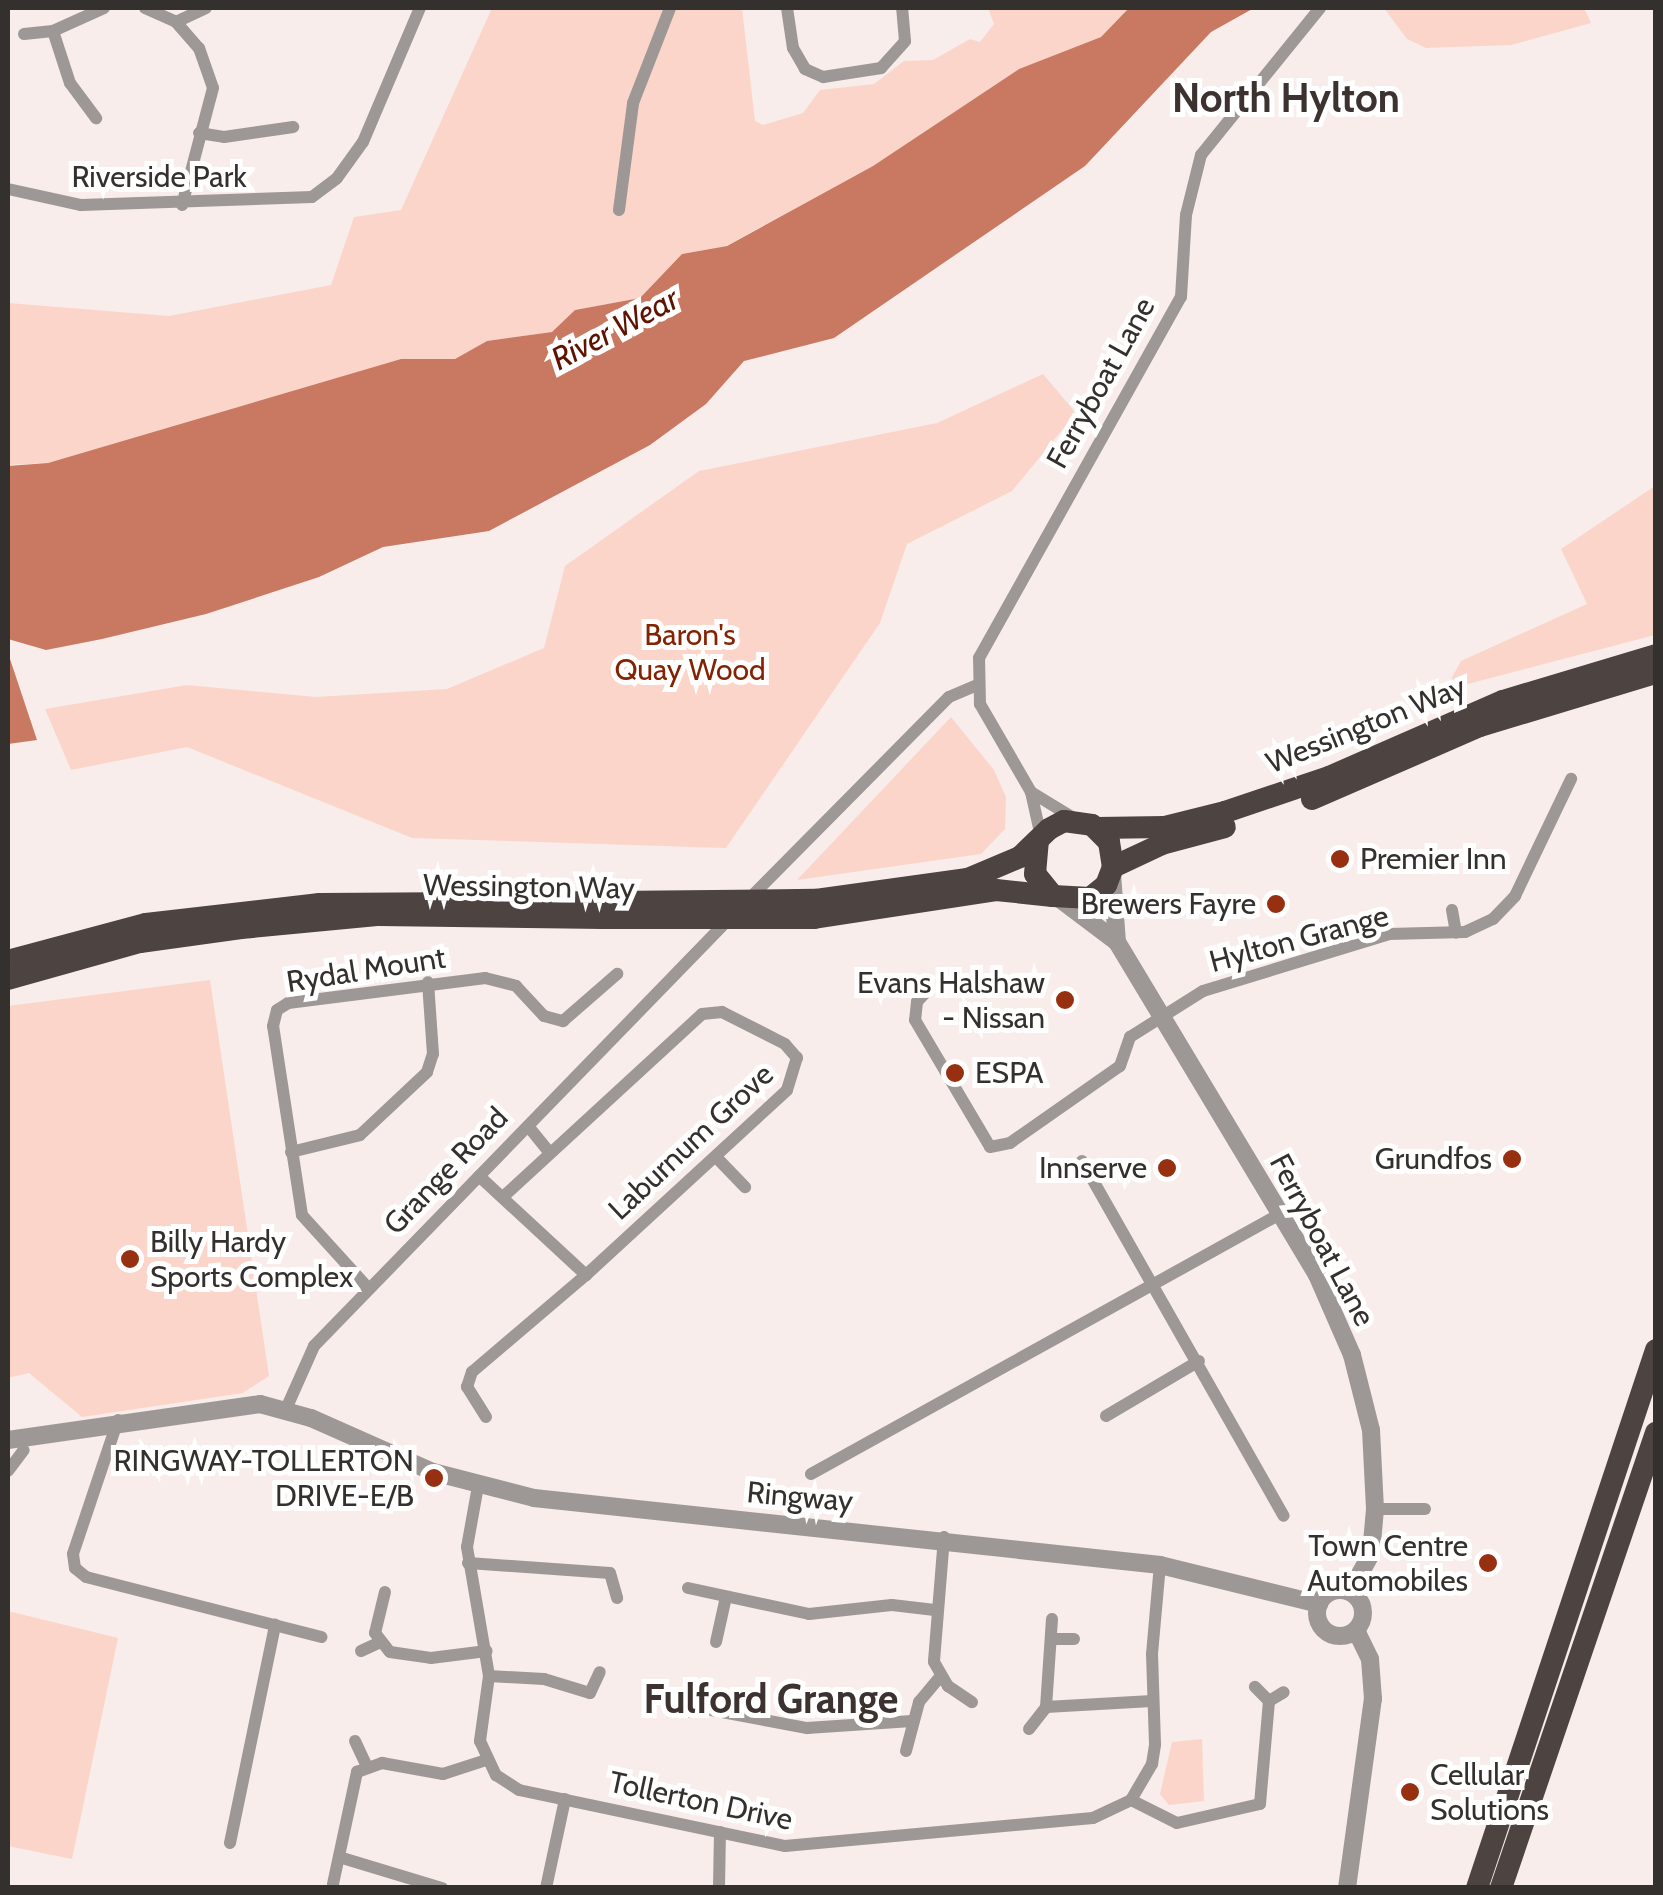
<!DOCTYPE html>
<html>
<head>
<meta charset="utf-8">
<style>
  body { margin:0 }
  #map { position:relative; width:1663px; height:1895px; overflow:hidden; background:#f8edea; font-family:Cabin,sans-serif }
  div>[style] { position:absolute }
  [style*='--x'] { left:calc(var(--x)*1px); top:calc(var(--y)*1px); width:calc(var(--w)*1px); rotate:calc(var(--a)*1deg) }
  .green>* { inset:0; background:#fcd5ca }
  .water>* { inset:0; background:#c97862 }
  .minor>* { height:12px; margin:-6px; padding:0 6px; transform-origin:6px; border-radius:6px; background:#9d9896 }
  .tertiary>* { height:18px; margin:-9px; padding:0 9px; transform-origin:9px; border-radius:9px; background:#9d9896 }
  .tertiary>.ring { margin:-9px; padding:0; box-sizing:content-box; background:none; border:18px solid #9d9896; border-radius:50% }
  .trunk>* { height:22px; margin:-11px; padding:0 11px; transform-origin:11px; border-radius:11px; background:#4d4442 }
  .trunk-bridge>* { height:22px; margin:-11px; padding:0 11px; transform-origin:11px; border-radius:11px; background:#4d4442 }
  .dots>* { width:28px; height:28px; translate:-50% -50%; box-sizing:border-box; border:5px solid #fff; border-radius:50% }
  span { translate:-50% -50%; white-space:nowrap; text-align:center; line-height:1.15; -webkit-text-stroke:10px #fff; paint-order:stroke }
  .street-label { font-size:30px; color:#34302e }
  .park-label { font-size:30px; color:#842202 }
  .poi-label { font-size:30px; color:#34302e }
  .left { translate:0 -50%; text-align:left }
  .right { translate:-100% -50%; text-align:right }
  .water-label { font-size:32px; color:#5d1300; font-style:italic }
  .district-label { font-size:40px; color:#3c3331; font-weight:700 }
  .frame { position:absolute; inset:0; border:10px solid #34302e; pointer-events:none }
</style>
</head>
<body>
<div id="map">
  <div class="green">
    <i style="clip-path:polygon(492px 8px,742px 8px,755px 121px,763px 125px,803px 113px,820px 90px,874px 84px,904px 61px,933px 60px,970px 39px,980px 42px,994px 24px,988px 8px,1129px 8px,1101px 37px,1019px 69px,873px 166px,726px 246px,682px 254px,640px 298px,575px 310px,552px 332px,487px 341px,455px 359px,401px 359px,48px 463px,8px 465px,8px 303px,169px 316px,331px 285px,354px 217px,401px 210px)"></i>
    <i style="clip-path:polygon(1384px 8px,1584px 8px,1591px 23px,1511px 45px,1426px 48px,1407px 39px)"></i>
    <i style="clip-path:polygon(1043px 374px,1076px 413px,1012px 491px,907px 544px,880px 623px,726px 848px,412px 838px,187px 747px,71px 770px,45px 709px,187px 685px,316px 697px,447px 689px,544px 648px,565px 566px,699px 471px,937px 423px)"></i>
    <i style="clip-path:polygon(1655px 486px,1655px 635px,1445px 690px,1461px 661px,1587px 604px,1561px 549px)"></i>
    <i style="clip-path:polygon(951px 717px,994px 770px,1006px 797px,1005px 829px,981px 854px,797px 880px)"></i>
    <i style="clip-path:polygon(210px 980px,269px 1376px,243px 1393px,82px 1417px,29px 1373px,8px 1378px,8px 1006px)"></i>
    <i style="clip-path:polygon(8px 1611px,118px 1638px,72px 1859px,8px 1846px)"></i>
    <i style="clip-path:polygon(1202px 1739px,1204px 1801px,1169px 1805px,1160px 1794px,1172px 1742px)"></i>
  </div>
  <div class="water">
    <i style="clip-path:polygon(1129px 8px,1254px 8px,1211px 32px,1085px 166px,834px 338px,744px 361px,706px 404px,650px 445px,489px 531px,383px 547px,319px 577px,206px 614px,102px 639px,46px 650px,8px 639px,8px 466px,48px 463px,401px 359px,455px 359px,487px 341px,552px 332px,575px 310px,640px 298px,682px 254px,727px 246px,873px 166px,1019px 69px,1101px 37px)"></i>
    <i style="clip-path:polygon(8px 653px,37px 740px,8px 744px)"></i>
  </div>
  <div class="minor">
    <i style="--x:145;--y:8;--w:34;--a:24"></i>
    <i style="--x:176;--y:22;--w:35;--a:49"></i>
    <i style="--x:199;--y:48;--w:42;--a:70.7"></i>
    <i style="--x:213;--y:88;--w:121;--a:104.8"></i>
    <i style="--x:787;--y:8;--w:40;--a:81.5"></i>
    <i style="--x:793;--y:48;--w:24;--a:60"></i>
    <i style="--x:805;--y:69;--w:20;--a:24"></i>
    <i style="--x:823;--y:77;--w:59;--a:-8.8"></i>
    <i style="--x:881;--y:68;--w:36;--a:-48"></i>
    <i style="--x:905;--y:41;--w:33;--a:-95"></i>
    <i style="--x:176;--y:22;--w:33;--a:-25"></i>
    <i style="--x:53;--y:31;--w:55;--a:71.9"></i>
    <i style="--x:70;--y:83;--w:44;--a:53.4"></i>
    <i style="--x:24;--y:34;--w:29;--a:-6"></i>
    <i style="--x:53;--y:31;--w:56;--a:-24.3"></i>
    <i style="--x:199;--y:133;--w:25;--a:9"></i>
    <i style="--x:224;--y:137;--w:70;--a:-8.2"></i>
    <i style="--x:8;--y:189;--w:75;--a:12.4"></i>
    <i style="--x:81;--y:205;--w:231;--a:-2"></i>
    <i style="--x:312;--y:197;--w:31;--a:-37"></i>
    <i style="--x:337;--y:178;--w:44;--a:-54.2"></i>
    <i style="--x:363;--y:142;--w:146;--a:-67"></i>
    <i style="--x:619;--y:210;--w:108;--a:-82.5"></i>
    <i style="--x:633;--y:103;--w:102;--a:-68.7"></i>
    <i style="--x:1031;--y:792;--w:52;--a:31.5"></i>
    <i style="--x:1041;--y:837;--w:46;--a:-102.5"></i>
    <i style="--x:1031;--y:792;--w:102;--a:-120.1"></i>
    <i style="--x:980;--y:704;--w:46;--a:-91.2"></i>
    <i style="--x:979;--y:658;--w:414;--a:-60.8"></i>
    <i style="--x:1181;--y:297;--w:82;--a:-86.5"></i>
    <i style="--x:1186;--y:215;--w:62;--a:-76"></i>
    <i style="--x:1201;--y:155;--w:189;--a:-51"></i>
    <i style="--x:747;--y:901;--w:287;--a:-45.3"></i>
    <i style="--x:949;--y:697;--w:30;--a:-23"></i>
    <i style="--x:1452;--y:910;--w:23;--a:80"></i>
    <i style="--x:928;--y:990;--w:16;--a:133"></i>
    <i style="--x:917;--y:1002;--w:18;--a:96"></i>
    <i style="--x:915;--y:1020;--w:147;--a:59.4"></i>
    <i style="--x:990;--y:1147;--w:20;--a:-11"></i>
    <i style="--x:1010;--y:1143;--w:134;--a:-35"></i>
    <i style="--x:1120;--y:1066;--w:31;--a:-71"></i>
    <i style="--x:1130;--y:1037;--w:86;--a:-32.2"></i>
    <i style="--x:1203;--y:991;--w:195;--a:-17"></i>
    <i style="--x:1389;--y:934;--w:76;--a:-1.5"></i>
    <i style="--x:1465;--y:932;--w:31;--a:-25"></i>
    <i style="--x:1493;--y:919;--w:32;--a:-46"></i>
    <i style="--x:1515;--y:896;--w:130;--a:-64.4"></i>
    <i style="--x:528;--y:1126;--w:32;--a:51"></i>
    <i style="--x:291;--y:1152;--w:71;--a:-13.8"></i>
    <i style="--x:360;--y:1135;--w:92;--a:-43.2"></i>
    <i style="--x:427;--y:1072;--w:19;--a:-72"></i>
    <i style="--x:433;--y:1054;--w:72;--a:-94"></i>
    <i style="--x:716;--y:1157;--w:42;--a:46"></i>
    <i style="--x:1082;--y:1161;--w:408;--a:60.4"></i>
    <i style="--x:479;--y:1176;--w:146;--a:42.8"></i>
    <i style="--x:586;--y:1275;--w:273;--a:-42.6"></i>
    <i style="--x:787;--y:1090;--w:34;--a:-73"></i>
    <i style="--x:797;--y:1058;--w:18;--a:-131"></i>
    <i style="--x:785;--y:1044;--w:71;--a:-153.1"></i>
    <i style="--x:722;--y:1012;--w:20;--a:174"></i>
    <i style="--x:702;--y:1014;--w:270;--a:137.4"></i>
    <i style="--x:369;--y:1289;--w:100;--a:-132.2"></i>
    <i style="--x:302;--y:1215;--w:191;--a:-98.7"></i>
    <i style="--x:273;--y:1026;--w:16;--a:-76"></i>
    <i style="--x:277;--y:1010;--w:13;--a:-32"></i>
    <i style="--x:288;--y:1003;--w:199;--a:-7.2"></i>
    <i style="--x:485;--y:978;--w:32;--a:14"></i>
    <i style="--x:516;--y:986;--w:41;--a:47"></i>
    <i style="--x:544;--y:1016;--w:20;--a:15"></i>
    <i style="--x:563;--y:1021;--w:72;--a:-41"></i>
    <i style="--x:286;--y:1409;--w:69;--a:-66"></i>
    <i style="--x:314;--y:1346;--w:595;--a:-45.82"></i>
    <i style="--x:1106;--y:1416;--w:108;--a:-30.6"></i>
    <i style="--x:486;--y:1417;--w:36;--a:-122"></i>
    <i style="--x:467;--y:1387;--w:16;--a:-72"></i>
    <i style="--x:472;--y:1372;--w:150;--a:-40.4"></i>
    <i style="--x:118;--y:1420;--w:141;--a:108.6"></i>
    <i style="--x:73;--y:1554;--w:14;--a:82"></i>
    <i style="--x:75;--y:1568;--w:14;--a:39"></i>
    <i style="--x:86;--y:1577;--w:243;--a:14.3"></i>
    <i style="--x:8;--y:1471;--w:26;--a:-53"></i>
    <i style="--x:811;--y:1474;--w:536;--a:-29"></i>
    <i style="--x:478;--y:1486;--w:62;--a:100.2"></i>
    <i style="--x:467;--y:1547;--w:131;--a:80.3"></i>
    <i style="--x:489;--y:1676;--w:66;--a:97.9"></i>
    <i style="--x:480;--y:1741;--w:38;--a:65"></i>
    <i style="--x:496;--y:1775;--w:27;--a:33"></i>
    <i style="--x:519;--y:1790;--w:272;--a:11.9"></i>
    <i style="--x:785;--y:1846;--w:309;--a:-5.2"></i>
    <i style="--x:1093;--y:1818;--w:42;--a:-25.3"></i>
    <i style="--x:1131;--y:1800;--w:42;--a:-59.7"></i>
    <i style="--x:1152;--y:1764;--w:20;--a:-81"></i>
    <i style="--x:1155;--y:1744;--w:90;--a:-91.9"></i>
    <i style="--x:1152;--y:1654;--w:89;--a:-84.9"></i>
    <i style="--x:1375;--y:1509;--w:50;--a:0"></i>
    <i style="--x:944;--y:1537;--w:125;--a:94.6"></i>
    <i style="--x:934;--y:1662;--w:28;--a:60"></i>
    <i style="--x:948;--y:1686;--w:29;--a:34"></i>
    <i style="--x:468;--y:1563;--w:142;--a:4"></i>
    <i style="--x:610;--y:1573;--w:26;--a:74"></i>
    <i style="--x:688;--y:1588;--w:124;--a:12.1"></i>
    <i style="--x:809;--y:1614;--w:83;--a:-6.2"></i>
    <i style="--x:892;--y:1605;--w:43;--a:6.6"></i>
    <i style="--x:385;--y:1592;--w:42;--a:103.7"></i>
    <i style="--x:375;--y:1633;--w:24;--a:52"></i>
    <i style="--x:390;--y:1652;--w:41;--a:8.3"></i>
    <i style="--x:431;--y:1658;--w:56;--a:-7.1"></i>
    <i style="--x:1052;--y:1619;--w:88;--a:93.9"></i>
    <i style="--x:1046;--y:1707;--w:106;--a:-3.2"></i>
    <i style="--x:1055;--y:1639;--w:19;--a:0"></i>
    <i style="--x:716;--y:1642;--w:46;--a:-77.5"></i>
    <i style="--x:361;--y:1651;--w:19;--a:-25"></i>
    <i style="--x:489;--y:1676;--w:55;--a:3.1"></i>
    <i style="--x:544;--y:1679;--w:48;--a:16.9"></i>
    <i style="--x:590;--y:1693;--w:23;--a:-65"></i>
    <i style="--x:1269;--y:1701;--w:17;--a:-31"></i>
    <i style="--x:706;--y:1709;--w:20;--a:-90"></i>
    <i style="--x:690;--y:1712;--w:16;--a:-11"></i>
    <i style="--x:706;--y:1709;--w:103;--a:10.7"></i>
    <i style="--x:807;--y:1728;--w:105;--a:-3.8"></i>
    <i style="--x:1029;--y:1729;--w:28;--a:-52"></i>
    <i style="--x:355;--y:1741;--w:26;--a:65"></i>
    <i style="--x:906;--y:1751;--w:51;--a:-75.1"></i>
    <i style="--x:919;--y:1702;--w:34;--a:-50"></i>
    <i style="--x:1131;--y:1800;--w:51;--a:26.6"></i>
    <i style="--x:1177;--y:1823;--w:85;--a:-12.9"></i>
    <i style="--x:1260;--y:1804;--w:103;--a:-85"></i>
    <i style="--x:1269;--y:1701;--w:20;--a:-135"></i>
    <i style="--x:230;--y:1843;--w:223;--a:-78.3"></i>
    <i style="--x:339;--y:1857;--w:108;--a:16.8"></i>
    <i style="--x:333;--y:1884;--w:115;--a:-77.9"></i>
    <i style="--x:357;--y:1772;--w:27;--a:-20"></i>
    <i style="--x:382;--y:1763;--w:62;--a:10.2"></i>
    <i style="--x:443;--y:1774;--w:45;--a:-18"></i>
    <i style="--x:546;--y:1888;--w:91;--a:-77.9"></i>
    <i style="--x:719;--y:1888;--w:56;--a:-89"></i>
  </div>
  <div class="tertiary">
    <i style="--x:1112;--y:873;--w:69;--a:85.9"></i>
    <i style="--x:1060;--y:899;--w:71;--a:37"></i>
    <i style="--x:1117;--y:942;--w:388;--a:59"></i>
    <i style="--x:1317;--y:1275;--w:87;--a:66.4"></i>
    <i style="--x:1352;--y:1355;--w:77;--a:75.8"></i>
    <i style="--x:1371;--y:1430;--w:79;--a:87.1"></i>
    <i style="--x:1375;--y:1509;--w:45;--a:95.1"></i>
    <i style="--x:1371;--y:1554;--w:43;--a:118.9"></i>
    <i style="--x:8;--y:1440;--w:255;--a:-8.1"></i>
    <i style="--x:260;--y:1404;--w:53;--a:15.4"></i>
    <i style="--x:311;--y:1418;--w:133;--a:23.9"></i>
    <i style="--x:433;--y:1472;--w:104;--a:14.4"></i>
    <i style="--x:534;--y:1498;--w:630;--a:6.11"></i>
    <i style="--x:1160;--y:1565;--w:164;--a:13.8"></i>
    <i class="ring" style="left:1317px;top:1590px;width:28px;height:28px"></i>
    <i style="--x:1347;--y:1888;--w:191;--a:-82.2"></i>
    <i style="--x:1373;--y:1699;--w:40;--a:-94.3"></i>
    <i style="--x:1370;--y:1659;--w:32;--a:-116"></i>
  </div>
  <div class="trunk">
    <i style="--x:1312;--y:799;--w:183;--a:-23.5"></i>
    <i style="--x:1480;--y:726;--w:184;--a:-16.8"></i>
    <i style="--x:1097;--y:828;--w:68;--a:-0.8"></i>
    <i style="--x:1165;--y:827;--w:62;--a:-14"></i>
    <i style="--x:1225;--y:812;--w:110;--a:-18.6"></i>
    <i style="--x:1329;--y:777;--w:190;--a:-23.6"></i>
    <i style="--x:1503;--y:701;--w:160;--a:-16.7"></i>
    <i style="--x:1113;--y:867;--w:54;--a:-25.1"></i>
    <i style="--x:1162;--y:844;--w:65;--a:-15.1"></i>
    <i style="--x:816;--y:900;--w:153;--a:-7.9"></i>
    <i style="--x:968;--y:879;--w:56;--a:-22.9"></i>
    <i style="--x:1020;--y:857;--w:40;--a:-44"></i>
    <i style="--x:1049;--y:829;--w:17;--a:-28"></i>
    <i style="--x:1064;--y:821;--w:28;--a:8"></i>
    <i style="--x:1092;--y:825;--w:24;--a:45"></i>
    <i style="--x:1109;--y:842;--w:25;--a:81"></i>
    <i style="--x:1113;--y:867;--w:19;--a:111"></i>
    <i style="--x:1106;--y:885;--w:21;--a:141"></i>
    <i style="--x:1090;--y:898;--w:37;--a:-177"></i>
    <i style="--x:1053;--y:896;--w:28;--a:-129"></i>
    <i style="--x:1035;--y:874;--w:33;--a:-85"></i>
    <i style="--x:814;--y:918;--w:184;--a:-8.7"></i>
    <i style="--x:996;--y:890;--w:57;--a:6"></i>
    <i style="--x:8;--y:961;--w:143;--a:-15"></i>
    <i style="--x:146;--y:924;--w:175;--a:-6.6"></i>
    <i style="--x:320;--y:904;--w:292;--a:-0.4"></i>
    <i style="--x:8;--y:979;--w:137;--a:-15.7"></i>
    <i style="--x:140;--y:942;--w:102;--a:-7.9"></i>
    <i style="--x:241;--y:928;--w:139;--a:-5.4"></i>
    <i style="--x:379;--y:915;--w:223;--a:0.8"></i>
    <i style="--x:1477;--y:1888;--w:567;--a:-71.6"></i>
    <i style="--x:1501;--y:1888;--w:481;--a:-71.2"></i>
  </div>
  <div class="trunk-bridge">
    <i style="--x:612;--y:902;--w:204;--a:-0.6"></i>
    <i style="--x:602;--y:918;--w:212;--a:0"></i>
  </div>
  <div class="dots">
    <i style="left:1340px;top:859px;background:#972f11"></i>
    <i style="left:1276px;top:904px;background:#972f11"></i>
    <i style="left:1065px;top:1000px;background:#972f11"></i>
    <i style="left:955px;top:1073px;background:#972f11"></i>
    <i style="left:1512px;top:1159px;background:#972f11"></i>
    <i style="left:1167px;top:1168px;background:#972f11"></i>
    <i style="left:130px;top:1259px;background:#972f11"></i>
    <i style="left:434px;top:1478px;background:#972f11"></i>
    <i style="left:1488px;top:1563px;background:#972f11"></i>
    <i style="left:1410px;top:1792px;background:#972f11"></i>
  </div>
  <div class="street-label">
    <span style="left:159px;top:177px">Riverside Park</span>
    <span style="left:1101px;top:383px;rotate:-61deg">Ferryboat Lane</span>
    <span style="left:1366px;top:725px;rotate:-22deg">Wessington Way</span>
    <span style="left:529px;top:887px;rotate:1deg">Wessington Way</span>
    <span style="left:1299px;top:939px;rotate:-15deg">Hylton Grange</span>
    <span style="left:366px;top:970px;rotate:-9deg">Rydal Mount</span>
    <span style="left:691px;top:1142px;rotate:-43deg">Laburnum Grove</span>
    <span style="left:446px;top:1171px;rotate:-46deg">Grange Road</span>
    <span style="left:1322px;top:1240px;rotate:62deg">Ferryboat Lane</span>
    <span style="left:800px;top:1497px;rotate:5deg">Ringway</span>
    <span style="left:701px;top:1801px;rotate:12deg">Tollerton Drive</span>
  </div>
  <div class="park-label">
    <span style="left:690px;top:652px">Baron's<br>Quay Wood</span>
  </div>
  <div class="poi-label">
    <span class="left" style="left:1360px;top:859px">Premier Inn</span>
    <span class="right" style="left:1256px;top:904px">Brewers Fayre</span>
    <span class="right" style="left:1045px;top:1000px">Evans Halshaw<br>- Nissan</span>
    <span class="left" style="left:975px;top:1073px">ESPA</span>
    <span class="right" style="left:1492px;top:1159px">Grundfos</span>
    <span class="right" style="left:1147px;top:1168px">Innserve</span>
    <span class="left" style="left:150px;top:1259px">Billy Hardy<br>Sports Complex</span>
    <span class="right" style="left:414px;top:1478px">RINGWAY-TOLLERTON<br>DRIVE-E/B</span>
    <span class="right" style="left:1468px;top:1563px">Town Centre<br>Automobiles</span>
    <span class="left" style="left:1430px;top:1792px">Cellular<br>Solutions</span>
  </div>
  <div class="water-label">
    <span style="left:615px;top:329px;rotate:-28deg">River Wear</span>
  </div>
  <div class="district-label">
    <span style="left:1286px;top:98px">North Hylton</span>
    <span style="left:771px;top:1699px">Fulford Grange</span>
  </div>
  <div class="frame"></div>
</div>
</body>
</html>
